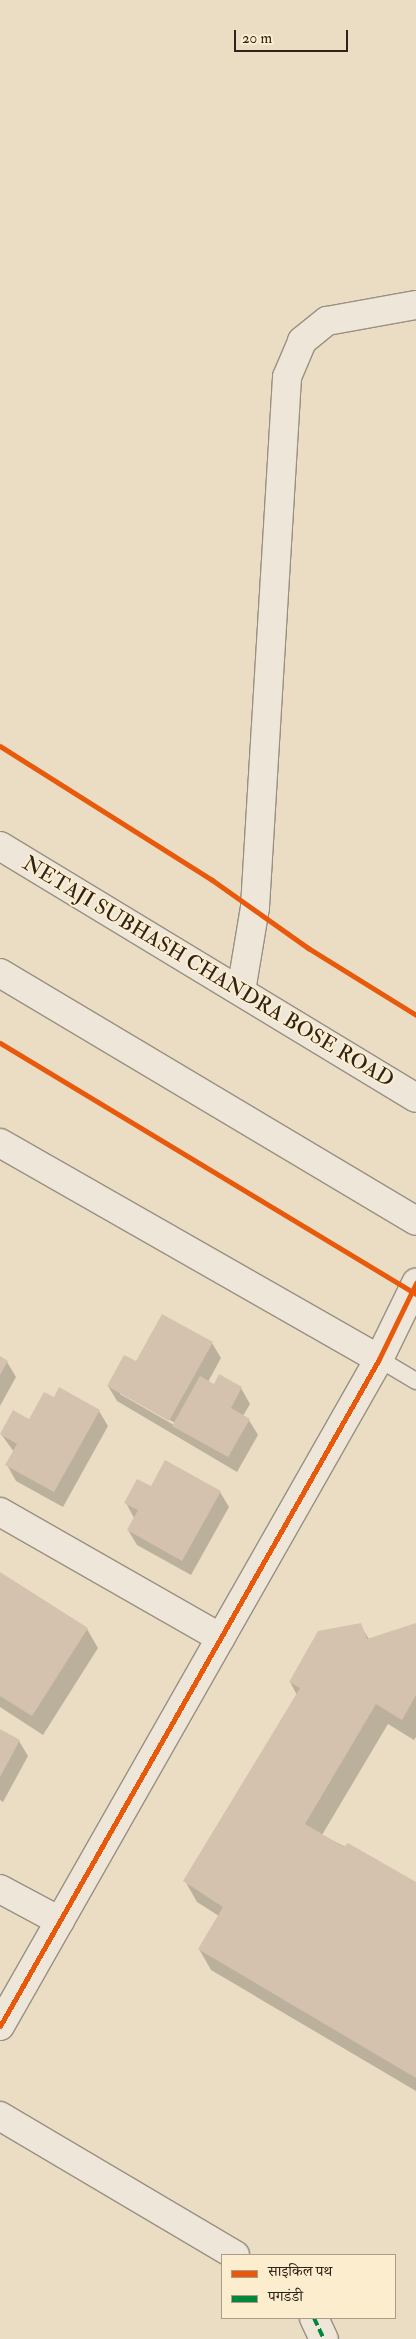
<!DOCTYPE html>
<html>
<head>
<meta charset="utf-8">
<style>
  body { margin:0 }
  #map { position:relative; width:416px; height:2339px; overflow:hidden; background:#eaddc4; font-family:"IM FELL Double Pica","Noto Serif Devanagari",serif }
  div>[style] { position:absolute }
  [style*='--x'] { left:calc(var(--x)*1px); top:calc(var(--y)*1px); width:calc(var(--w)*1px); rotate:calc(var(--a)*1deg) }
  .shadow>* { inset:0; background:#0003 }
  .building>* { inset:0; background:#d5c2ae }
  .roads { filter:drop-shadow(1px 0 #999081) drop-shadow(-1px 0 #999081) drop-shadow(0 1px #999081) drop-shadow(0 -1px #999081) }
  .service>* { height:16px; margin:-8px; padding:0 8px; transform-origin:8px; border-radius:8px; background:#ede6d9 }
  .minor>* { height:28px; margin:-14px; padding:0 14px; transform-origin:14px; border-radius:14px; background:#ede6d9 }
  .secondary>* { height:28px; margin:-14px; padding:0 14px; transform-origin:14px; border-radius:14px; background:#ede6d9 }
  .quiet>* { height:4px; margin-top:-2px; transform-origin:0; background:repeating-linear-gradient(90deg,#00873e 0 8px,transparent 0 12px) }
  .cycleway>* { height:5px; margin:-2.5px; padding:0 2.5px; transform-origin:2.5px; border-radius:2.5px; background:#e8590c }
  span { translate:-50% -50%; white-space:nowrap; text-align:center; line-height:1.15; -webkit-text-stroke:4px #fcedce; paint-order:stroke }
  .street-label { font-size:21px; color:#2f2219 }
  .legend { position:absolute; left:221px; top:2254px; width:175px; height:65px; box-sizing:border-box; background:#fcedce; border:1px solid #aa9c86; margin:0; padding:6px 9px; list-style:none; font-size:15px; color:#2f2219 }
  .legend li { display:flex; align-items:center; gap:10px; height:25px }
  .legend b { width:25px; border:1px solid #aa9c86 }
  .scale { position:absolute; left:234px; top:30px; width:114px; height:22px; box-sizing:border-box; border:2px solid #2f2219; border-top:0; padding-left:6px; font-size:15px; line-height:18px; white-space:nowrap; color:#2f2219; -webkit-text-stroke:4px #fcedce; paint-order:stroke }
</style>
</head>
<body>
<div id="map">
  <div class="shadow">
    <i style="clip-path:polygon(evenodd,212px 1343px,221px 1358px,208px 1382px,214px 1386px,219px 1376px,241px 1388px,250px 1404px,243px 1416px,249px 1420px,258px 1435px,237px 1472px,117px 1401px,108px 1386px,136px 1363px,212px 1343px,120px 1391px,175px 1423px,174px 1425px,120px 1394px,120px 1391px)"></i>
    <i style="clip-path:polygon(0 1357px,7px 1362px,16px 1377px,0 1406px)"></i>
    <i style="clip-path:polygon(54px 1399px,99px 1411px,108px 1426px,63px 1507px,16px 1481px,7px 1465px,14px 1452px,1px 1434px,30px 1420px)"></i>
    <i style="clip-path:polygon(151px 1488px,220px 1492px,229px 1507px,191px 1575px,137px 1545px,128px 1530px,134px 1518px,126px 1503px)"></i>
    <i style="clip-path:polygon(0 1575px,87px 1629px,98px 1648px,43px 1735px,0 1707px)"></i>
    <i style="clip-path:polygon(360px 1625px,369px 1639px,416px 1625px,416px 1737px,414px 1740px,388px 1724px,322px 1835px,416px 1883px,416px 2091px,211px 1970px,199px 1949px,219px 1916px,197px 1902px,185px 1881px,297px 1695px,290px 1682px)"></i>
    <i style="clip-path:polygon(0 1730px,19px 1741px,28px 1756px,3px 1802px,0 1800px)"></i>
  </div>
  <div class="building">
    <i style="clip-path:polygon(162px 1314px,213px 1342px,169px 1421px,107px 1386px,124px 1355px,136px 1361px)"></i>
    <i style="clip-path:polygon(0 1356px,8px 1361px,0 1375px)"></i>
    <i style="clip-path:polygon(219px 1374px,242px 1387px,231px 1408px,250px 1419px,228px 1457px,172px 1426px,200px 1376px,214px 1384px)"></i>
    <i style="clip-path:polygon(59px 1387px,100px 1410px,54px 1492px,5px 1465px,17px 1444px,0 1434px,13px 1410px,29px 1419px,44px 1392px,54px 1397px)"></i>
    <i style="clip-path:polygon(165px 1460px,221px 1491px,182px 1561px,127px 1530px,138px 1510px,124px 1503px,137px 1479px,151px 1486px)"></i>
    <i style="clip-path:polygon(0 1572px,88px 1628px,32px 1716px,0 1696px)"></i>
    <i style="clip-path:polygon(361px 1623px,367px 1639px,416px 1623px,416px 1695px,402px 1720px,376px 1704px,305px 1824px,344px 1847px,348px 1843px,416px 1882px,416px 2078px,198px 1949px,223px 1907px,183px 1881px,300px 1688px,289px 1682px,318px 1631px)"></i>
    <i style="clip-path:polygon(0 1729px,20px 1740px,0 1777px)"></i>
  </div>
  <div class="roads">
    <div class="service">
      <i style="--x:379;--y:1359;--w:43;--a:30.7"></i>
    </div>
    <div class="minor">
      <i style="--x:241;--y:991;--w:85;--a:-80.5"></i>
      <i style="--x:255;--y:907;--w:531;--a:-86.54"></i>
      <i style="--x:287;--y:377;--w:39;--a:-67"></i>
      <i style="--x:302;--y:341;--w:32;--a:-39"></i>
      <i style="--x:327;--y:321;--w:90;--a:-10.2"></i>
      <i style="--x:0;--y:1143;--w:436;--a:29.7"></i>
      <i style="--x:0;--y:1512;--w:254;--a:29.7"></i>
      <i style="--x:0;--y:1889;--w:68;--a:28.1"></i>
      <i style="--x:0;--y:2026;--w:767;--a:-60.39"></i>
      <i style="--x:379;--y:1359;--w:85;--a:-64"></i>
      <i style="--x:0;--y:2116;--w:273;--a:30.6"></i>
      <i style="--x:314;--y:2318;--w:23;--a:65"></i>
    </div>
    <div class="secondary">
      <i style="--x:0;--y:846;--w:486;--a:31.2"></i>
      <i style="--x:0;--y:973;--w:484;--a:30.8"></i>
    </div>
  </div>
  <div class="quiet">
    <i style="--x:314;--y:2318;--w:23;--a:65"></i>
  </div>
  <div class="cycleway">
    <i style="--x:0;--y:746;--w:251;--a:32.3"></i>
    <i style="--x:212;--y:880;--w:118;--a:35.3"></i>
    <i style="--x:308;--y:948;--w:127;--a:31.8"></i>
    <i style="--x:0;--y:1043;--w:486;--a:31.1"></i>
    <i style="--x:0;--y:2026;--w:767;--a:-60.39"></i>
    <i style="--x:379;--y:1359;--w:85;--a:-64"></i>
  </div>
  <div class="street-label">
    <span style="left:208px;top:972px;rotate:31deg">NETAJI SUBHASH CHANDRA BOSE ROAD</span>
  </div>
  <ul class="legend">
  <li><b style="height:6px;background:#e8590c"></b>साइकिल पथ</li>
  <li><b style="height:6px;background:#00873e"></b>पगडंडी</li>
  </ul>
  <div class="scale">20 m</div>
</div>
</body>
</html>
